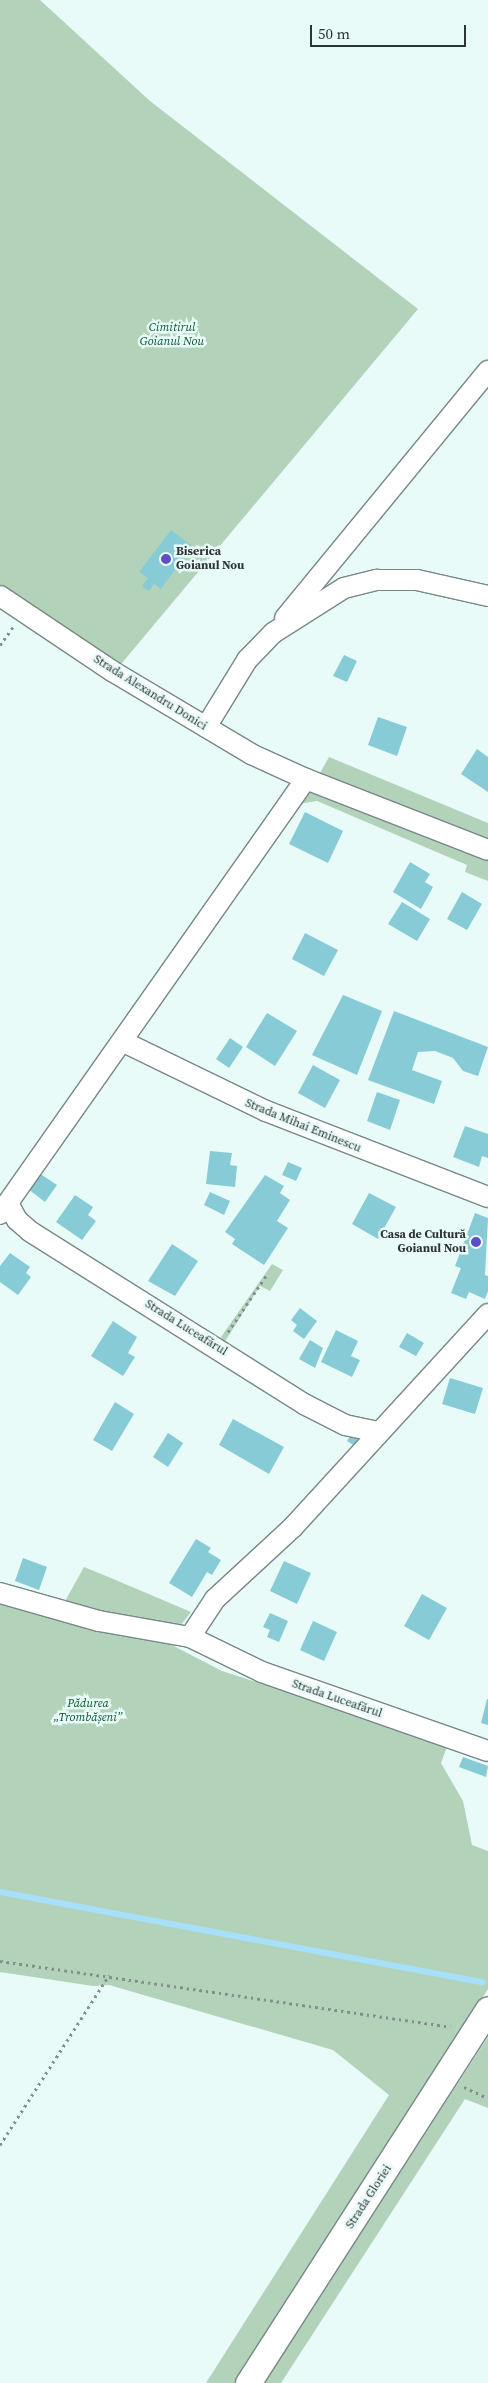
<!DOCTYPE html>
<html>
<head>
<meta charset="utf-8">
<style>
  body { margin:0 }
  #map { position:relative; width:488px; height:2383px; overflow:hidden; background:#e8fbf9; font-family:"Source Serif 4",serif }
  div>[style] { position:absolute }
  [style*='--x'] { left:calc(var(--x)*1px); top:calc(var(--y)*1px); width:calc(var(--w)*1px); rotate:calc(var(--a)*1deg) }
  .green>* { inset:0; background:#b2d3ba }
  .stream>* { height:6px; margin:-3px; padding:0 3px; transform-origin:3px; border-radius:3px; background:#a6e0fb }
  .building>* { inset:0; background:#87cbd6 }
  .path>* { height:3px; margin-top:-1.5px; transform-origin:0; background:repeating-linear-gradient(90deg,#838f8e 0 2.5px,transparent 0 6.5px) }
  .roads { filter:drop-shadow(1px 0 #778887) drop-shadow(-1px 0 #778887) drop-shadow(0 1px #778887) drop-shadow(0 -1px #778887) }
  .minor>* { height:20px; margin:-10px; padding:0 10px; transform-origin:10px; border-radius:10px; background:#fff }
  .tertiary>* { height:25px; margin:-12.5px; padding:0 12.5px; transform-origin:12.5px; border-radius:12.5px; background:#fff }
  .dots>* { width:14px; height:14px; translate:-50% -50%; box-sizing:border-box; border:2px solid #e8fbf9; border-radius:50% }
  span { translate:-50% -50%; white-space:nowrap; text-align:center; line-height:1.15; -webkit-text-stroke:5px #e8fbf9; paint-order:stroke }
  .park-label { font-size:12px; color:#08572b; font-style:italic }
  .poi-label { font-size:12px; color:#2d3433; font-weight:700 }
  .left { translate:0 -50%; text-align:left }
  .right { translate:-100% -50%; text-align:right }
  .street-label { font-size:12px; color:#2d3433 }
  .scale { position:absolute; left:310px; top:25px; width:156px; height:22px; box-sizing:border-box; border:2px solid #2d3433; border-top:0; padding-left:6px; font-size:15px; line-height:18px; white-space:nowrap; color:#2d3433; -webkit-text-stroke:4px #e8fbf9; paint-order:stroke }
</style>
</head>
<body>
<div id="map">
  <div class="green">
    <i style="clip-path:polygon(0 0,40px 0,150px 101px,418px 309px,117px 669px,0 589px)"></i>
    <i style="clip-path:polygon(329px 757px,488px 823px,488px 840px,320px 773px)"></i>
    <i style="clip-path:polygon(309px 787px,488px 859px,488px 881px,465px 872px,467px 865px,317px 801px,298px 804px)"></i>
    <i style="clip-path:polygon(272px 1264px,283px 1270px,270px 1291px,260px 1286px,224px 1343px,221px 1337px)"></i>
    <i style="clip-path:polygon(84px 1567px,111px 1578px,191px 1612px,177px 1630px,64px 1603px)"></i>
    <i style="clip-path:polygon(0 1600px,164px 1641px,222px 1671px,448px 1744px,441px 1763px,463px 1801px,472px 1845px,488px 1851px,488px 1989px,236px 2383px,206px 2383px,389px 2095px,333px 2050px,109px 1985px,93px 1986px,0 1972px)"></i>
    <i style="clip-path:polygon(488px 2037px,488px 2108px,465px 2099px,281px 2383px,263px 2383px)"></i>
  </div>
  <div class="stream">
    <i style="--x:0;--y:1892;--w:491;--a:10.6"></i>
  </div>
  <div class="building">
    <i style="clip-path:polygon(171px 530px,192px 546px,161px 589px,154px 584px,149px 591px,142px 586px,148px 578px,139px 572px)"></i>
    <i style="clip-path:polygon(344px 655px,357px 661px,347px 682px,333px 676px)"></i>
    <i style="clip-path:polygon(378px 717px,407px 727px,397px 756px,368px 745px)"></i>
    <i style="clip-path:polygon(477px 749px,488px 757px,488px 792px,461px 774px)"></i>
    <i style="clip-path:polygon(305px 812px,343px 831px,328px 863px,289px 844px)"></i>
    <i style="clip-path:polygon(410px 862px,430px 874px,425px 882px,433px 887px,421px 909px,393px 892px)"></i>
    <i style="clip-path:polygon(462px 892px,482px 904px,467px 930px,447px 919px)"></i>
    <i style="clip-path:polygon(402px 902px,430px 919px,417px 941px,388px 924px)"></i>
    <i style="clip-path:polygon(305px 933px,338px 950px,324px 976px,292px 959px)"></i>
    <i style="clip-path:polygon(343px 995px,382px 1011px,357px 1075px,312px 1055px)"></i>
    <i style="clip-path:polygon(394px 1011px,488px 1047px,478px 1076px,463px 1071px,453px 1058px,435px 1051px,418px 1052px,412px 1070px,442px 1081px,434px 1104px,368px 1080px)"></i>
    <i style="clip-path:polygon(267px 1013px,297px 1031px,275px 1066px,246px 1047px)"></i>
    <i style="clip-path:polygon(230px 1038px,243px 1047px,229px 1068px,216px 1059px)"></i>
    <i style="clip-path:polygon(313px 1065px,340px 1080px,325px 1108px,298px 1093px)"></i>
    <i style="clip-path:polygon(377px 1092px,400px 1100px,390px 1130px,367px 1121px)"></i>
    <i style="clip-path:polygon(465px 1126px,488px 1134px,488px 1158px,482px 1156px,479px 1167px,453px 1157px)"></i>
    <i style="clip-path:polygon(210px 1151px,232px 1153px,230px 1165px,237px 1166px,235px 1187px,206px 1184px)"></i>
    <i style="clip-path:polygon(288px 1162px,302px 1168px,296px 1181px,282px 1175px)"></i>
    <i style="clip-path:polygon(39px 1173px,57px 1185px,45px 1202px,28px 1189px)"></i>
    <i style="clip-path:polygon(265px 1175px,284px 1186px,280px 1193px,290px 1200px,277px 1221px,288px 1228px,264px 1265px,232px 1244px,235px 1239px,225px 1232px)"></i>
    <i style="clip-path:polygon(210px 1192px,230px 1201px,224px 1215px,204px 1205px)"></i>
    <i style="clip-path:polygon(369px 1193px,396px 1207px,378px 1239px,352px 1224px)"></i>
    <i style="clip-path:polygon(75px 1195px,93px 1207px,88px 1215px,96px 1221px,82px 1240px,56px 1222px)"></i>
    <i style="clip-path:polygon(475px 1213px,488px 1218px,485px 1275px,488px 1276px,488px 1291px,485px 1299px,469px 1292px,466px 1299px,451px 1293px,461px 1268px,455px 1266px)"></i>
    <i style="clip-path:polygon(172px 1244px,198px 1261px,175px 1296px,148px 1281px)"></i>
    <i style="clip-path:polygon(10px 1253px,30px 1267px,26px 1273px,31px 1277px,18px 1295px,0 1282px,0 1266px)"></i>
    <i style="clip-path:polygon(300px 1308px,317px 1321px,304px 1339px,293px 1331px,297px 1325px,291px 1320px)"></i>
    <i style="clip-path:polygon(113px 1321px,137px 1337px,128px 1353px,135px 1357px,123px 1376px,91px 1356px)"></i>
    <i style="clip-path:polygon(336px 1330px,358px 1341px,351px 1356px,360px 1360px,352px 1377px,321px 1362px)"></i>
    <i style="clip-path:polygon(407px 1333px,424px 1343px,416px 1356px,399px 1347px)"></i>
    <i style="clip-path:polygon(310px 1340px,323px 1348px,315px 1368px,299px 1359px)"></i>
    <i style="clip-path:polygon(450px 1378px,483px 1388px,475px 1414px,442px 1404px)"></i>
    <i style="clip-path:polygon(115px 1402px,134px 1414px,112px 1451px,93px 1440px)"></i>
    <i style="clip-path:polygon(233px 1419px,284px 1447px,269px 1474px,219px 1445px)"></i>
    <i style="clip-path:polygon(168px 1433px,183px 1443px,168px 1467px,153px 1457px)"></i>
    <i style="clip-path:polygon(352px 1433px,360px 1439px,355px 1446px,347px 1441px)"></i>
    <i style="clip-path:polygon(196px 1539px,211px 1548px,208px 1552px,221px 1560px,212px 1575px,207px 1572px,192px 1597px,169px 1583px)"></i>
    <i style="clip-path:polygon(23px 1558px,47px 1567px,39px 1590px,15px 1581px)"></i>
    <i style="clip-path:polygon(284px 1561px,311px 1573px,297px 1604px,270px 1591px)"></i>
    <i style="clip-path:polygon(422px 1594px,447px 1608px,429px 1640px,404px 1626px)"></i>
    <i style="clip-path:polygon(270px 1613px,288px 1621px,279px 1642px,267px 1637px,270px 1630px,263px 1627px)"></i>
    <i style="clip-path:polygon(313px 1621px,337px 1632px,324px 1661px,300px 1650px)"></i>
    <i style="clip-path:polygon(487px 1699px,488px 1699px,488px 1725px,481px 1723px)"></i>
    <i style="clip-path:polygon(463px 1757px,488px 1766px,486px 1777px,459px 1767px)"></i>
  </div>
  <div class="path">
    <i style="--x:0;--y:645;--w:22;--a:-54"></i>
    <i style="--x:228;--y:1332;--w:71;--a:-55.9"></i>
    <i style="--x:0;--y:1961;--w:455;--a:8.3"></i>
    <i style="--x:464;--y:2087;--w:26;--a:25"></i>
    <i style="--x:0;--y:2145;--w:202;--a:-57.3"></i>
  </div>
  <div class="roads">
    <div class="minor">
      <i style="--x:0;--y:596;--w:135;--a:33.8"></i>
      <i style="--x:112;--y:671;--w:162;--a:30.8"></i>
      <i style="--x:251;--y:754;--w:60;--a:24.4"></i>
      <i style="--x:306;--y:779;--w:195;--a:21.3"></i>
      <i style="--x:285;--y:618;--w:320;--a:-50.6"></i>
      <i style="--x:206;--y:727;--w:79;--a:-58.5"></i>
      <i style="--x:247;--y:660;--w:37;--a:-46"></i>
      <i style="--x:273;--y:633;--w:84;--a:-32.4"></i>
      <i style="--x:344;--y:588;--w:34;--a:-14"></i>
      <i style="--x:377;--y:580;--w:40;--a:0"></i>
      <i style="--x:417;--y:580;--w:73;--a:12.7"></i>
      <i style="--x:124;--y:1042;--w:158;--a:25.9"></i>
      <i style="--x:266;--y:1111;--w:238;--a:21.2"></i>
      <i style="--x:8;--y:1203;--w:19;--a:62"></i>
      <i style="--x:17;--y:1220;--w:18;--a:41"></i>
      <i style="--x:31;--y:1232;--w:323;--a:32.2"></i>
      <i style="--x:304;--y:1404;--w:46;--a:27.1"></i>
      <i style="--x:345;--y:1425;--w:34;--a:12"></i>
      <i style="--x:0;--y:1214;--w:532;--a:-54.88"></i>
      <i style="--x:0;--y:1593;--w:103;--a:15.8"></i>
      <i style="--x:99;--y:1621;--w:92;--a:10"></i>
      <i style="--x:190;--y:1637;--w:80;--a:25.9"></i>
      <i style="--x:262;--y:1672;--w:239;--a:19.3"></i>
      <i style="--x:190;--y:1637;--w:45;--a:-56.7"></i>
      <i style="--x:215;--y:1599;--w:106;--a:-42.7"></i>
      <i style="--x:293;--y:1527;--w:289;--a:-47.5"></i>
    </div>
    <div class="tertiary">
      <i style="--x:248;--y:2383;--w:444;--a:-57.3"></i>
    </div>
  </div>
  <div class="dots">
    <i style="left:166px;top:559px;background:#5e4dc5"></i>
    <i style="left:476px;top:1242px;background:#5e4dc5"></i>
  </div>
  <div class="park-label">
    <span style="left:172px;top:335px">Cimitirul<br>Goianul Nou</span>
    <span style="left:88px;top:1711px">Pădurea<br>„Trombășeni”</span>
  </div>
  <div class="poi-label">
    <span class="left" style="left:176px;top:559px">Biserica<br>Goianul Nou</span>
    <span class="right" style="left:466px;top:1242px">Casa de Cultură<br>Goianul Nou</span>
  </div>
  <div class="street-label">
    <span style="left:150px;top:693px;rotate:32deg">Strada Alexandru Donici</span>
    <span style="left:303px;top:1126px;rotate:22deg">Strada Mihai Eminescu</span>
    <span style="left:186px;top:1328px;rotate:32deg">Strada Luceafărul</span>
    <span style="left:337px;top:1699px;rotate:19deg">Strada Luceafărul</span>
    <span style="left:369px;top:2197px;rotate:-57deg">Strada Gloriei</span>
  </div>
  <div class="scale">50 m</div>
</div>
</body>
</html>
